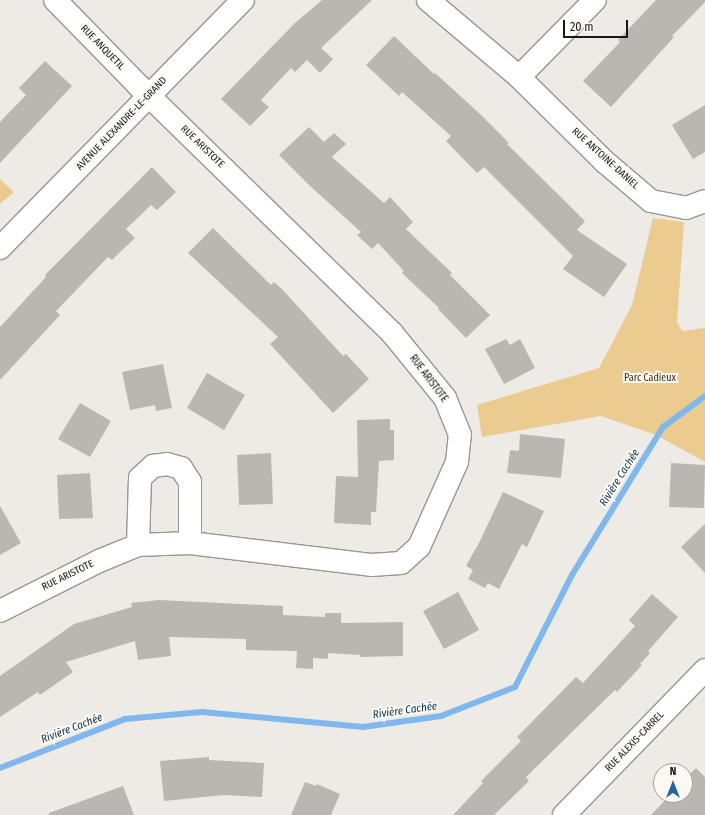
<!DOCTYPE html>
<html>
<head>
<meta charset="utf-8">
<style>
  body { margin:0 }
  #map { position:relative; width:705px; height:815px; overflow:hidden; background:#eeebe6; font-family:"Fira Sans Condensed",sans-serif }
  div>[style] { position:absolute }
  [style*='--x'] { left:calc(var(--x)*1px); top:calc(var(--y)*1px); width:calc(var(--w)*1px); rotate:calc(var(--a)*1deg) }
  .green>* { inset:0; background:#ebcb90 }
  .stream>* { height:6px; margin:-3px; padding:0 3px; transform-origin:3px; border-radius:3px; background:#80b8ed }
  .building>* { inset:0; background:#bab7b2 }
  .roads { filter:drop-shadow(1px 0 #999792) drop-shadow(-1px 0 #999792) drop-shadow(0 1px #999792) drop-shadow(0 -1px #999792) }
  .minor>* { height:22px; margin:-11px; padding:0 11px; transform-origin:11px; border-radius:11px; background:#fff }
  span { translate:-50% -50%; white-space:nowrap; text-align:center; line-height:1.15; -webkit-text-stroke:4px #fcf9f3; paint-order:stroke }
  .street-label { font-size:10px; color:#181716 }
  .park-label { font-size:10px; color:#3b2c0c }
  .water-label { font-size:11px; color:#073254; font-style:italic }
  .north { position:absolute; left:653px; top:763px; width:40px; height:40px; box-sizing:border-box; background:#fcf9f3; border:1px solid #a19f9b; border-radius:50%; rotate:0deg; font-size:11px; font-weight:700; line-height:16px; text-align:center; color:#181716 }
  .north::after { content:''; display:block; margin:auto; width:14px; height:18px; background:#28669d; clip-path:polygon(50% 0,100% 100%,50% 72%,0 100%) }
  .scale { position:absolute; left:563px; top:20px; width:65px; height:18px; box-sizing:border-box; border:2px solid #181716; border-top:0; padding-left:5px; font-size:12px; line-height:14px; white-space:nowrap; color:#181716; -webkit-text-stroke:3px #fcf9f3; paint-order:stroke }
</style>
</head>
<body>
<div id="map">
  <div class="green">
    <i style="clip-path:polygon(0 179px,14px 192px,0 204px)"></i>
    <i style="clip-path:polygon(653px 218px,684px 222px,677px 322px,682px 331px,705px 328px,705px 462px,656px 435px,601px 416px,482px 437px,477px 405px,599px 368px,632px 305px)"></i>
  </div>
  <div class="stream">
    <i style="--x:0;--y:768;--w:134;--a:-21.4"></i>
    <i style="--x:125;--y:719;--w:77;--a:-5.2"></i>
    <i style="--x:202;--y:712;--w:162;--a:5.3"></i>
    <i style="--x:363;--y:727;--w:79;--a:-8"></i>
    <i style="--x:441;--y:716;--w:79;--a:-21.4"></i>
    <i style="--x:515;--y:687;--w:126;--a:-63"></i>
    <i style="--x:572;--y:575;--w:174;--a:-58.4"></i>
    <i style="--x:663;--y:427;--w:52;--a:-36.4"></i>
  </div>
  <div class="building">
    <i style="clip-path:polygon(322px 0,372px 0,321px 48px,333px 59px,320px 73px,307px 60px,295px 72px,291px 68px,261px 100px,269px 107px,250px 126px,221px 99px,295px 23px)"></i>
    <i style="clip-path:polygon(656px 0,705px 0,705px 2px,672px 36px,674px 37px,611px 107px,583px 81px,620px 42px,618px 40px)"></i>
    <i style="clip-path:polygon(394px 36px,434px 74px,435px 73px,479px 113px,509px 143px,507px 144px,585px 221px,577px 230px,627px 264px,604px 297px,563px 269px,573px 256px,484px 167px,477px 173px,446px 141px,451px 136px,402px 92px,399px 96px,366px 65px)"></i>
    <i style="clip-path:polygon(45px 61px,72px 86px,0 163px,0 122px,26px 95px,19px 88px)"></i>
    <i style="clip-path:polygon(705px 105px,705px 152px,693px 159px,672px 125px)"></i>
    <i style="clip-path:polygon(309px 127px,324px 142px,334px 133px,346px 144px,332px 157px,384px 203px,390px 197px,413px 222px,406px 229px,452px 273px,450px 275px,490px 315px,466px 338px,438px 309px,439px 308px,402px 273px,404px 271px,378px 243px,372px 249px,357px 235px,361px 232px,309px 185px,279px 155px)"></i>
    <i style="clip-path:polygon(152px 167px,176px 192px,157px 210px,151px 205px,126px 229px,135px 238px,112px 260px,108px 257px,56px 311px,60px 315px,0 380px,0 327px,46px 277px,45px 275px)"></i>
    <i style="clip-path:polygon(213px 228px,271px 285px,274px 282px,282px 289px,343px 356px,346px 354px,369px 379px,333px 413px,270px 344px,278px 337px,188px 253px)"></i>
    <i style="clip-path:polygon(506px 339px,510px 345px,520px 339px,535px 368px,504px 384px,485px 349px)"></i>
    <i style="clip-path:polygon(163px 364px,172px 408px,156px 411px,155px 405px,130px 410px,122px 372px)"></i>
    <i style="clip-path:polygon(207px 373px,245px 395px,224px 430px,187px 408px)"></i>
    <i style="clip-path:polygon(80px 403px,111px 421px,90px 457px,58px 439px)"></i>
    <i style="clip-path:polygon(390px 419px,390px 430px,394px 430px,394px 460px,379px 461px,376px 512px,371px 512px,371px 525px,334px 523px,336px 476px,358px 477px,357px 420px)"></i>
    <i style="clip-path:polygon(520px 434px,565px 439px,561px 478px,507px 473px,510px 450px,519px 451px)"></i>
    <i style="clip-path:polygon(271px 453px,273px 504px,239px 505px,237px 455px)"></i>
    <i style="clip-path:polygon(671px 463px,705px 465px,704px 508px,669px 507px)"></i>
    <i style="clip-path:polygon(90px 473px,93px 518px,59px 519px,57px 475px)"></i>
    <i style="clip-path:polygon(503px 492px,544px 511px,527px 547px,522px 544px,499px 589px,488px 583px,485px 588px,468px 579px,473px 570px,466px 566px,480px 541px)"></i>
    <i style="clip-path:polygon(0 506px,21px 543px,0 555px)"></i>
    <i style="clip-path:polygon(705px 524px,705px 573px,681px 547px)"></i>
    <i style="clip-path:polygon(458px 592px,479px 630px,444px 649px,423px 611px)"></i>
    <i style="clip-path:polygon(652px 594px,678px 617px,648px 651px,650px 653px,640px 664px,642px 665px,617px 692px,615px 690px,526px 777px,529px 781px,494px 815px,453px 815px,483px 783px,481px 781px,521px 741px,517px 737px,576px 677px,583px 683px,635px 626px,629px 620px)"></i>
    <i style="clip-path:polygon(159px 600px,283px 606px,283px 615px,325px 617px,325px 613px,341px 613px,341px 623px,403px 622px,403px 656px,360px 657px,360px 655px,328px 653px,328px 659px,313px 658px,313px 669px,296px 668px,297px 651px,246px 650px,246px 639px,169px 637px,171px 656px,138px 660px,135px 641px,66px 662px,73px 672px,40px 695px,38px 692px,0 717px,0 676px,74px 624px,132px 607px,131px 603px)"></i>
    <i style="clip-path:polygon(209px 757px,209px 760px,264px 763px,262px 797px,224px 795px,164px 801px,160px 761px)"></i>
    <i style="clip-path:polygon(696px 768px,705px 777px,705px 815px,651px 815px,670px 795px,685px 795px,685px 779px)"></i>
    <i style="clip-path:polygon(305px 782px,316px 786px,317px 784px,340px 794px,331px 815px,291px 815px)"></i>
    <i style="clip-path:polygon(123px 786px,134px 815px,49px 815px,49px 813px)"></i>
  </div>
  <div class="roads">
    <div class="minor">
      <i style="--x:428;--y:0;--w:119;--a:40.2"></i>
      <i style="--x:519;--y:77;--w:121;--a:44.7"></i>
      <i style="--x:605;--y:162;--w:60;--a:40.3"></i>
      <i style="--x:651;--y:201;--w:36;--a:11"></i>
      <i style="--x:686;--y:208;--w:20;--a:-20"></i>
      <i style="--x:519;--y:77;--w:108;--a:-45.4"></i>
      <i style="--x:0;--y:248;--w:347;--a:-45.6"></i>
      <i style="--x:138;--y:545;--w:67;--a:-88.3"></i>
      <i style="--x:140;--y:478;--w:18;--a:-43"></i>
      <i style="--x:153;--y:466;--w:14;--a:-8"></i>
      <i style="--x:167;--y:464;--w:15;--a:16"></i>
      <i style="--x:181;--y:468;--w:17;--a:57"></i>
      <i style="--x:190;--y:482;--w:61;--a:90"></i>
      <i style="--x:0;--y:611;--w:111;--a:-26.8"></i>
      <i style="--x:99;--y:561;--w:42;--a:-22.3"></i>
      <i style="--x:138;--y:545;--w:52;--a:-2.2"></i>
      <i style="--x:190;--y:543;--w:182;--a:6.9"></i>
      <i style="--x:371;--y:565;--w:30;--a:-4"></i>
      <i style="--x:401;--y:563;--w:24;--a:-42"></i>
      <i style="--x:419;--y:547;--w:93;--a:-65.9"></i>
      <i style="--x:457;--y:462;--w:27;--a:-84"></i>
      <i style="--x:460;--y:435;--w:40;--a:-112"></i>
      <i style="--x:445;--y:398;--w:84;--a:-129.2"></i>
      <i style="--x:392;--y:333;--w:354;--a:-135.7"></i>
      <i style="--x:139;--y:86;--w:120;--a:-134.3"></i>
      <i style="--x:564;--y:815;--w:202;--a:-45.8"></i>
    </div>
  </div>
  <div class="street-label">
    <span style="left:102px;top:48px;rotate:46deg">RUE ANQUETIL</span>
    <span style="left:122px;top:124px;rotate:-46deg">AVENUE ALEXANDRE-LE-GRAND</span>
    <span style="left:202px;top:147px;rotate:44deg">RUE ARISTOTE</span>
    <span style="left:605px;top:159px;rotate:42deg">RUE ANTOINE-DANIEL</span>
    <span style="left:428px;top:379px;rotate:53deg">RUE ARISTOTE</span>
    <span style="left:68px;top:576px;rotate:-26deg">RUE ARISTOTE</span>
    <span style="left:635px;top:742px;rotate:-46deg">RUE ALEXIS-CARREL</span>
  </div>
  <div class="park-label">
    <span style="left:650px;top:379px">Parc Cadieux</span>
  </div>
  <div class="water-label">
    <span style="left:620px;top:478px;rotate:-58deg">Rivière Cachée</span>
    <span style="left:405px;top:711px;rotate:-8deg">Rivière Cachée</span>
    <span style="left:72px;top:729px;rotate:-21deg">Rivière Cachée</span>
  </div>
  <div class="north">N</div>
  <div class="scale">20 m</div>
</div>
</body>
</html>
